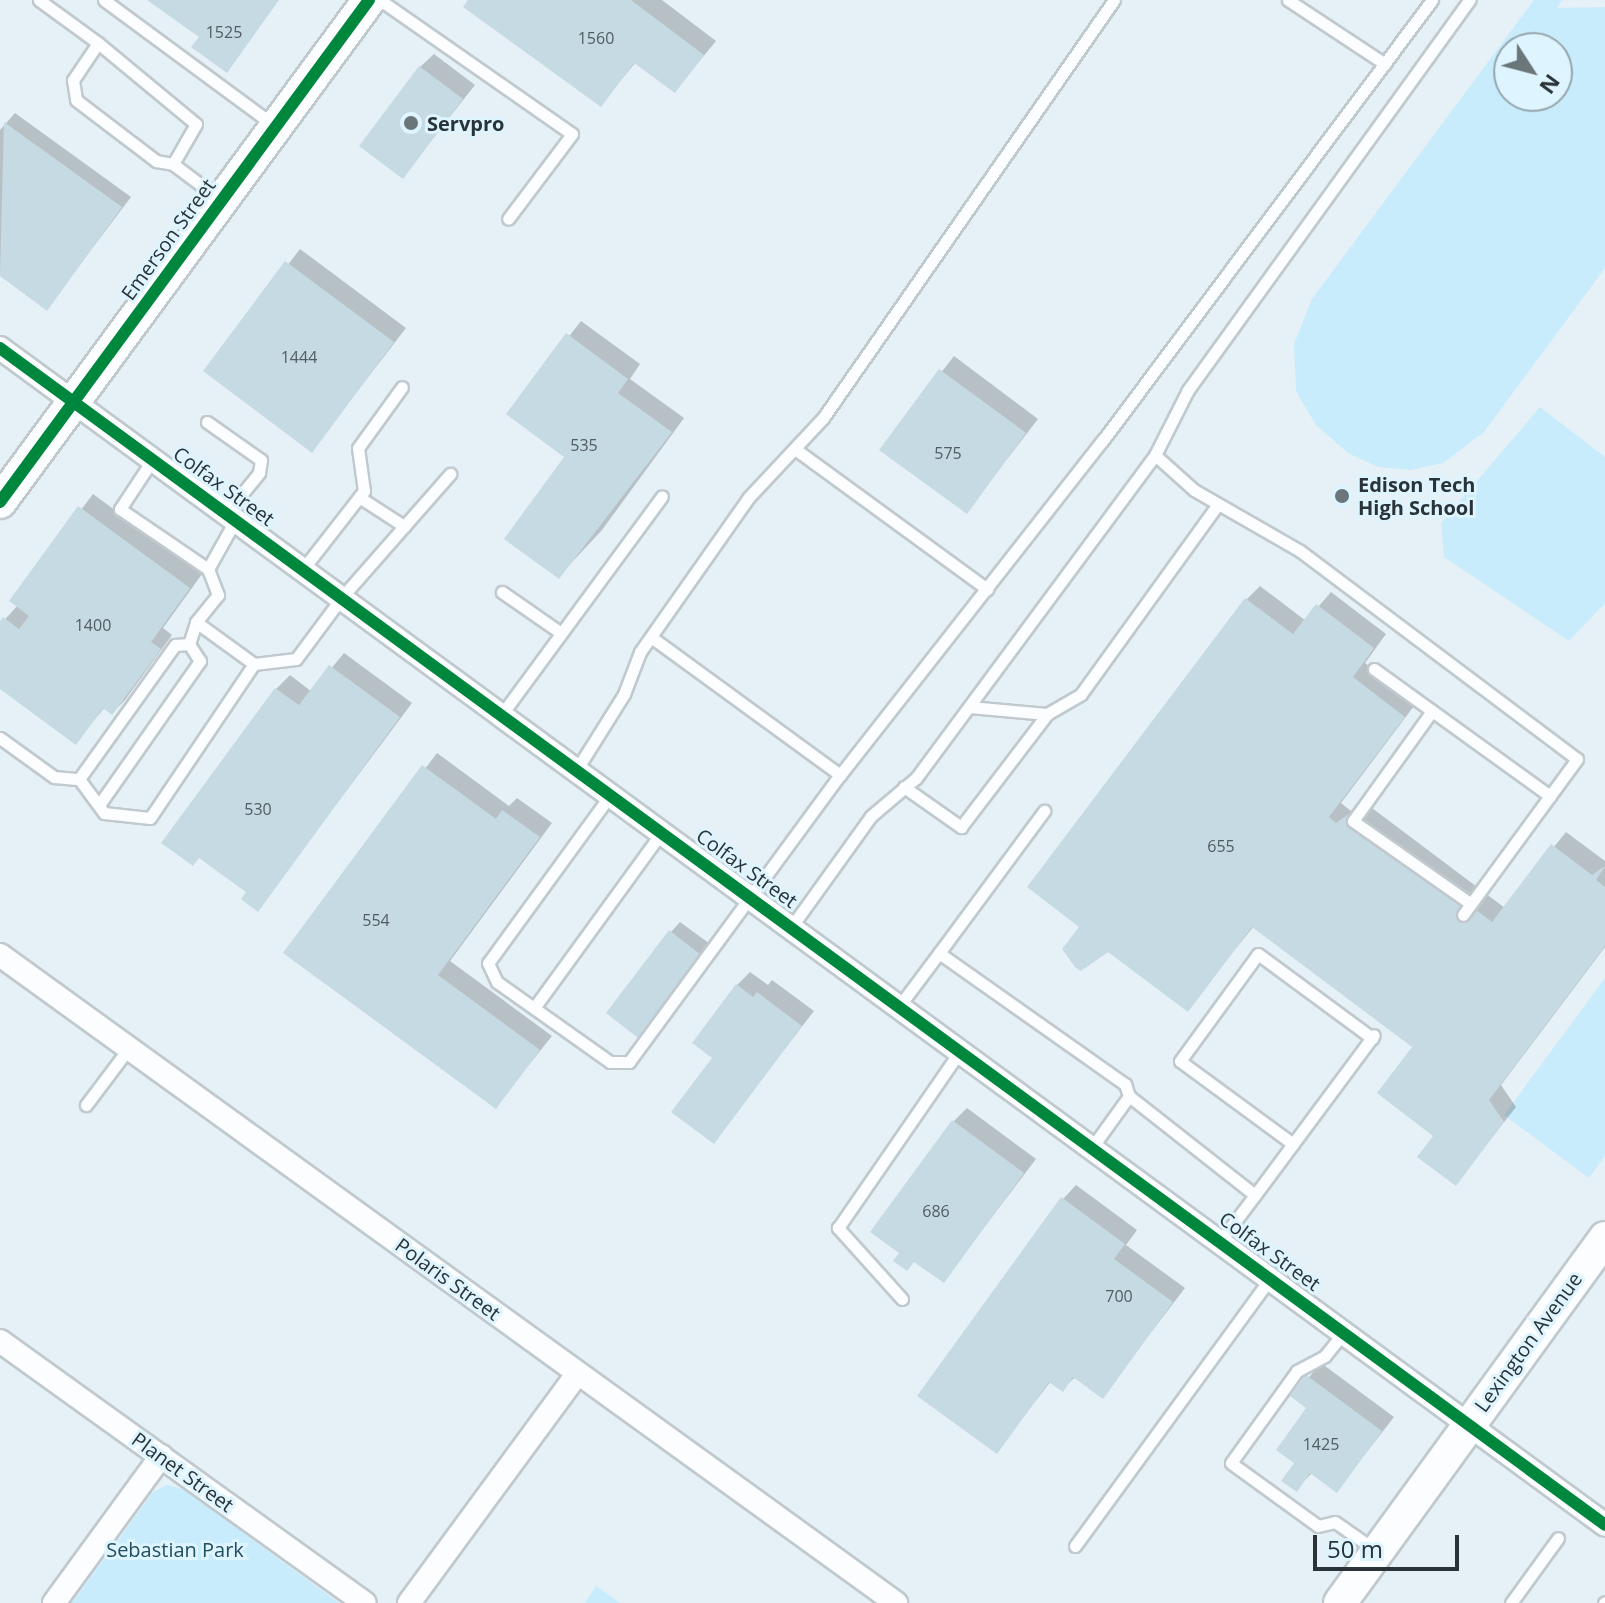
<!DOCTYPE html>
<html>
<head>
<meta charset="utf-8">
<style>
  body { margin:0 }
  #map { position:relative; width:1605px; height:1603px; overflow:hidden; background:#e5f1f7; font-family:"Open Sans",sans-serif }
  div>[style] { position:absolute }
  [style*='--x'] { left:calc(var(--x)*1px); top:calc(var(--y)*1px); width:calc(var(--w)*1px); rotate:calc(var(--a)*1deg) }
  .green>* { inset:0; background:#c8ecfb }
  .shadow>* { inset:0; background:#0003 }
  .building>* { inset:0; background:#c6dae3 }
  .roads { filter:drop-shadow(2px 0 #c0c9ce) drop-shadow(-2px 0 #c0c9ce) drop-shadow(0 2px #c0c9ce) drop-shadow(0 -2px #c0c9ce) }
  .lane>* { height:11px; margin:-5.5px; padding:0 5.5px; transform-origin:5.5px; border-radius:5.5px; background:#fbfdfe }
  .street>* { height:22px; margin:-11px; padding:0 11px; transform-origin:11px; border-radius:11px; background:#fbfdfe }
  .secondary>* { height:32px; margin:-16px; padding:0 16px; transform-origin:16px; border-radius:16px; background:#fbfdfe }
  .cycleway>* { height:12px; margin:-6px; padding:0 6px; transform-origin:6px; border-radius:6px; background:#00873e }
  .dots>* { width:22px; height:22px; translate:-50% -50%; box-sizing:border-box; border:4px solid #def4fe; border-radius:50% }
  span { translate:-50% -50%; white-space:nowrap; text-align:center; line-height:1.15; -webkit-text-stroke:6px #def4fe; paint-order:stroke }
  .number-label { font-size:16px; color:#515d62 }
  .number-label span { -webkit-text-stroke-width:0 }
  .poi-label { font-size:20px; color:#2a3337; font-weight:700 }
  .left { translate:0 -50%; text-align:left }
  .street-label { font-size:20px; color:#2a3337 }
  .park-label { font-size:20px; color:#234f5f }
  .north { position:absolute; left:1493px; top:32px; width:80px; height:80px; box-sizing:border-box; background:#def4fe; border:2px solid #96a7ae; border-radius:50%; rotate:126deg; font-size:22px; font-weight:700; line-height:32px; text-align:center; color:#2a3337 }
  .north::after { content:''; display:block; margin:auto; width:28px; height:36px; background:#6b767a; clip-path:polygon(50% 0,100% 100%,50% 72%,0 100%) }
  .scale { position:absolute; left:1313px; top:1535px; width:146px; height:36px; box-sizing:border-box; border:4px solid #2a3337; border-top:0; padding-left:10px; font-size:24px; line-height:28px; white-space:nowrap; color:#2a3337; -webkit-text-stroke:6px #def4fe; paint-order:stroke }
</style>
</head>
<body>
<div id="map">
  <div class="green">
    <i style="clip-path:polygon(evenodd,1534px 0,1562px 0,1557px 8px,1605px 7px,1605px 268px,1484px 432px,1443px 463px,1411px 470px,1378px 467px,1348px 453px,1316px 425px,1296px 391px,1294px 344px,1312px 299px,1534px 0,1509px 48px,1557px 48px,1557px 96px,1509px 96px,1509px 48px)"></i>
    <i style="clip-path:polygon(1540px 407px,1605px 457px,1605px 603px,1569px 641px,1444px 557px,1441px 523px)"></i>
    <i style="clip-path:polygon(1605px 978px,1605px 1156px,1589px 1178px,1504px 1115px)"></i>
    <i style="clip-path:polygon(167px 1485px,183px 1489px,339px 1603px,72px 1603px,153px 1492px)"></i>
    <i style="clip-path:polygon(596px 1586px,620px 1603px,585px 1603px)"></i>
  </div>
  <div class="shadow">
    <i style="clip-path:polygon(471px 0,662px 0,716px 41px,675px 91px,636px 62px,601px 104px)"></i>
    <i style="clip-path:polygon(434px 54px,475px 85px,403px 176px,420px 67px)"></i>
    <i style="clip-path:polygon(15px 113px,131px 197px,47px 308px,0 274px,0 130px)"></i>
    <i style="clip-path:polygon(300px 249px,406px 328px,312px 450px,206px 371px)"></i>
    <i style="clip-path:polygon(581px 321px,640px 364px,630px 379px,684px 418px,602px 530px,559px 576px,567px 457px,509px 414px)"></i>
    <i style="clip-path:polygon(954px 356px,1038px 419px,967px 511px,882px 449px)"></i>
    <i style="clip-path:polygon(93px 494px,202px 574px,163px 628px,172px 635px,125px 700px,112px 713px,105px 707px,76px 742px,0 687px,0 625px,18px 605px,12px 601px)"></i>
    <i style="clip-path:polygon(1260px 586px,1306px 621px,1331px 592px,1386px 634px,1365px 663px,1417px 702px,1341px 803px,1351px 811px,1364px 802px,1505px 908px,1566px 832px,1605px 861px,1605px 947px,1501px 1085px,1516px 1107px,1456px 1183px,1436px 1135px,1414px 1047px,1254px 926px,1187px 1009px,1082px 926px,1247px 599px)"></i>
    <i style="clip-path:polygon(344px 653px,412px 703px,258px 909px,249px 892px,200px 856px,164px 843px,276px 689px,290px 675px,312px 692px)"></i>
    <i style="clip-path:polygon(437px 753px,509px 806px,517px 798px,552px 823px,450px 961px,552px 1036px,496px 1106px,286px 953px)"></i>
    <i style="clip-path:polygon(680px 922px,710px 944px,647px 1025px,671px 932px)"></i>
    <i style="clip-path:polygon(750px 972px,768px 985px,772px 980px,814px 1011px,714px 1141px,714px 1057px,737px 985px)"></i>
    <i style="clip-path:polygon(967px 1108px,1036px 1159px,944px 1280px,916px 1260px,954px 1121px)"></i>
    <i style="clip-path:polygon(1076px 1185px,1137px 1230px,1126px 1245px,1185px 1288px,1102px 1396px,1076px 1376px,1063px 1389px,1051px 1381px,997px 1451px,1063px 1199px)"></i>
    <i style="clip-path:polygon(1321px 1363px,1394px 1417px,1337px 1490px,1312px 1473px,1296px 1489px,1309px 1408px,1293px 1396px)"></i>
  </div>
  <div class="building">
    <i style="clip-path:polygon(147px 0,279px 0,227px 73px,191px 47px,199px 37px)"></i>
    <i style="clip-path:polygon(468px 0,631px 0,704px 55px,675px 93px,634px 63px,601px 107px,463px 7px)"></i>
    <i style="clip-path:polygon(419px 66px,463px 99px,403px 179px,359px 146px)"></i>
    <i style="clip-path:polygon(4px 122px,122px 207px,47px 311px,0 276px)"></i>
    <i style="clip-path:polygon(285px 261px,394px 342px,312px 453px,203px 371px)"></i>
    <i style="clip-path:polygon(566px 333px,628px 379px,618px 393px,672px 432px,559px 579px,504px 539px,564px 457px,506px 414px)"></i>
    <i style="clip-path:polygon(939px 369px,1026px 433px,967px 514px,879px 450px)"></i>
    <i style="clip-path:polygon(78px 506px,190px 588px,151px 642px,161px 649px,112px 715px,103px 708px,76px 745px,0 689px,0 621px,3px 617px,19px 629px,29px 616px,9px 601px)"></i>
    <i style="clip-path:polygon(1245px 598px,1293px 634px,1316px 604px,1374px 648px,1353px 677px,1405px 717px,1329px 817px,1336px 823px,1349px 814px,1492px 922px,1551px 844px,1592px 875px,1605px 866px,1596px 880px,1605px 887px,1605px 946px,1489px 1100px,1504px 1122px,1456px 1186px,1417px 1157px,1433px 1136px,1377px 1093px,1412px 1047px,1252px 927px,1188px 1012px,1108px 952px,1081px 971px,1075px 967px,1062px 949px,1079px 927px,1027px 887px)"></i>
    <i style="clip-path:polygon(329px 665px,400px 717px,258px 912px,241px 899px,246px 892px,199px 858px,193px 866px,161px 843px,275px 688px,299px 705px)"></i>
    <i style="clip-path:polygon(422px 765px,496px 819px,502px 810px,540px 837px,438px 975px,540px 1050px,496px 1109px,283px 953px)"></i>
    <i style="clip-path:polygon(669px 930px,701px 955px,638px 1038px,606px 1013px)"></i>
    <i style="clip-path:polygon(736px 984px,753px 997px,757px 992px,802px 1026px,714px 1144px,671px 1112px,712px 1058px,692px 1043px)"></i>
    <i style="clip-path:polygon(952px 1120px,1024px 1173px,944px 1283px,914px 1262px,907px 1271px,893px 1261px,899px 1253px,870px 1232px)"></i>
    <i style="clip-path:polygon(1061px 1197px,1125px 1244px,1114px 1259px,1173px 1302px,1103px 1399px,1073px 1377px,1063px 1392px,1049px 1382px,997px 1454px,917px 1396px)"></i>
    <i style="clip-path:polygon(1306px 1375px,1382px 1431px,1337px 1493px,1310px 1473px,1297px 1492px,1281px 1481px,1294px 1463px,1276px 1450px,1306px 1408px,1290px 1396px)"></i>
  </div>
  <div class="roads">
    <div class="lane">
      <i style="--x:39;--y:0;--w:73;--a:36.1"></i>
      <i style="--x:98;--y:43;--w:45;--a:124"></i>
      <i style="--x:73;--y:80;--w:20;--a:81"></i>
      <i style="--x:76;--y:100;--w:101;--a:37.3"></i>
      <i style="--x:156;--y:161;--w:17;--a:10"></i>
      <i style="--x:173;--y:164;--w:60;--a:36.9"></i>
      <i style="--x:104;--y:0;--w:209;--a:36.4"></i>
      <i style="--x:380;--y:0;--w:234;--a:34.9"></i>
      <i style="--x:572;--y:134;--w:106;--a:127"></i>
      <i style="--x:1288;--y:0;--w:116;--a:33.4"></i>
      <i style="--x:98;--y:43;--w:127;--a:39.6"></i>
      <i style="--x:196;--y:124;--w:46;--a:119.9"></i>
      <i style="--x:207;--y:422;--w:66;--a:35.1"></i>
      <i style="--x:261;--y:460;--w:13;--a:99"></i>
      <i style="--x:259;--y:473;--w:50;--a:129.4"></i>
      <i style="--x:795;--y:449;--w:238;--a:36.1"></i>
      <i style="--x:1155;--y:455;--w:52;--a:41.9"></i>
      <i style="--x:1194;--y:490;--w:122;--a:29.9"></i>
      <i style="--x:1300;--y:551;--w:346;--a:36.9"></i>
      <i style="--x:1577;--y:759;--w:193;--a:126.2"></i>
      <i style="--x:153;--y:459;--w:60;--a:123.4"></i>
      <i style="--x:120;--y:509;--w:107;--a:34.3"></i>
      <i style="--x:359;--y:497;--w:54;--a:32.8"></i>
      <i style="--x:303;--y:569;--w:99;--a:-52"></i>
      <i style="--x:364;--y:491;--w:43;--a:-97.9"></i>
      <i style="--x:358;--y:448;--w:75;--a:-54.2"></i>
      <i style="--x:502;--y:592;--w:72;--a:34.8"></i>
      <i style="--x:196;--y:622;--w:72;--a:35.9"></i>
      <i style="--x:254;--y:664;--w:42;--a:-6.8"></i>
      <i style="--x:296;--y:659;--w:77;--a:-53.4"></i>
      <i style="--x:342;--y:597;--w:164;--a:-48.7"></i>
      <i style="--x:651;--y:637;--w:234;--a:36.1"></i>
      <i style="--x:1374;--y:669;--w:217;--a:35.8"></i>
      <i style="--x:1432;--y:711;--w:135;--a:125.7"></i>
      <i style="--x:1353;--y:821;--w:144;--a:35.1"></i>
      <i style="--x:502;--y:714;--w:270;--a:-53.7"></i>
      <i style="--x:1047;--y:714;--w:39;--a:-30"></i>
      <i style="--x:1081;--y:694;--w:234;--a:-54.2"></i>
      <i style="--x:0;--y:738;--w:67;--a:35.8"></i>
      <i style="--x:54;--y:777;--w:25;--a:5"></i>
      <i style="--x:79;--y:779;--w:42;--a:53.7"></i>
      <i style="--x:104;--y:813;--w:46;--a:6.2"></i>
      <i style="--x:150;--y:818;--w:186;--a:-56"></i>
      <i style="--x:577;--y:769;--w:89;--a:-57.9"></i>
      <i style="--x:624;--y:694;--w:45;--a:-69.1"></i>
      <i style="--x:640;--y:652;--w:189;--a:-54.9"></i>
      <i style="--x:749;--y:497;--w:108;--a:-46.9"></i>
      <i style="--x:823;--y:418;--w:509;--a:-55.16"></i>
      <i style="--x:79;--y:779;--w:165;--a:-54.4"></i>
      <i style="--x:175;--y:645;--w:14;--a:-4"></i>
      <i style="--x:904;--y:787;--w:70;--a:35.1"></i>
      <i style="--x:961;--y:827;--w:142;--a:-52.7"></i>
      <i style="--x:1047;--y:714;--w:78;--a:-174.9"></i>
      <i style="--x:611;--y:794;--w:209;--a:126"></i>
      <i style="--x:488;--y:963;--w:21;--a:65"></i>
      <i style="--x:497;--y:982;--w:138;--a:35.3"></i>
      <i style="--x:610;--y:1062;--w:19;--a:0"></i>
      <i style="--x:629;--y:1062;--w:356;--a:-53.7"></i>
      <i style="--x:840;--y:775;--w:426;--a:-51.9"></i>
      <i style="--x:1103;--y:440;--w:549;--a:-53.21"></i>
      <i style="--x:99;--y:805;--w:176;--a:-55"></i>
      <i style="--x:200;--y:661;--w:20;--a:-123"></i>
      <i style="--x:189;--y:644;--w:23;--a:-72"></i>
      <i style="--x:196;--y:622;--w:35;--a:-51"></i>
      <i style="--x:218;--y:595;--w:28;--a:-111"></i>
      <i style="--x:208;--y:569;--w:57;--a:-60.8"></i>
      <i style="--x:792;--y:926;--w:135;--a:-54.3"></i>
      <i style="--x:871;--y:816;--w:59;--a:-40.2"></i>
      <i style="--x:916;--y:778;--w:402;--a:-53.5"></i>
      <i style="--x:1155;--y:455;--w:73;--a:-63.1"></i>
      <i style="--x:1188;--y:390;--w:481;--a:-54.2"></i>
      <i style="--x:939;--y:953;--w:177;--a:-53.5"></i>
      <i style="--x:900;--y:1005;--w:65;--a:-53.1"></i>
      <i style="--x:939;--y:953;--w:228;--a:35.2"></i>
      <i style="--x:1125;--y:1084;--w:13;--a:72"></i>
      <i style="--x:1129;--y:1096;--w:160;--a:38.2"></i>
      <i style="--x:1255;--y:1195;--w:56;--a:127.1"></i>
      <i style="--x:534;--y:1008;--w:218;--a:-54"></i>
      <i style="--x:86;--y:1105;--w:71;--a:-53"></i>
      <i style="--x:1293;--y:1144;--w:140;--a:-143.7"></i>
      <i style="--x:1180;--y:1061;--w:132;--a:-53.9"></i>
      <i style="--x:1258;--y:954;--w:142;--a:36.4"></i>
      <i style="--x:1093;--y:1146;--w:62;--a:-54.2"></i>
      <i style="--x:1255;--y:1195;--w:199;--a:-53.4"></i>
      <i style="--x:902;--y:1299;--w:96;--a:-132"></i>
      <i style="--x:838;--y:1228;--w:216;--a:-55.4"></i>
      <i style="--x:1345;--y:1331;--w:32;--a:129"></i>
      <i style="--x:1325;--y:1356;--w:32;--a:152"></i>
      <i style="--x:1297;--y:1371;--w:113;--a:125.7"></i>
      <i style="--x:1231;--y:1463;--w:107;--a:35.9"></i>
      <i style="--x:1318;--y:1526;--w:17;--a:-13"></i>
      <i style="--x:1335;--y:1522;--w:49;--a:35"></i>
      <i style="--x:1075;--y:1546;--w:333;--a:-53.9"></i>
      <i style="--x:1511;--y:1603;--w:80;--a:-54.1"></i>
      <i style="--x:1604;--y:1603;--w:1;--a:-45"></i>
    </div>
    <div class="street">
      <i style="--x:0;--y:348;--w:1990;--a:36.25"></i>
      <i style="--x:0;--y:955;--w:1106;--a:35.87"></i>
      <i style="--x:0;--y:1341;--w:449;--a:35.7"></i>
      <i style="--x:54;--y:1603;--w:182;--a:-53.9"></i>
      <i style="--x:409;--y:1603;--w:285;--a:-53.7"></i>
    </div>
    <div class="secondary">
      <i style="--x:0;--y:502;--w:623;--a:-53.68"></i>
      <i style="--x:1340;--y:1603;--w:451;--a:-54"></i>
    </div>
  </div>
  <div class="cycleway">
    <i style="--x:0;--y:348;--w:1990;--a:36.25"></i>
    <i style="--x:0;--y:502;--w:623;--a:-53.68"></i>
  </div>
  <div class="dots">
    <i style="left:411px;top:123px;background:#6b767a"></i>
    <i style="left:1342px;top:496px;background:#6b767a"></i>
  </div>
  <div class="number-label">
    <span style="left:224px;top:32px">1525</span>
    <span style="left:596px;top:38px">1560</span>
    <span style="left:299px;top:357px">1444</span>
    <span style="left:584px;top:445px">535</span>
    <span style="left:948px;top:453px">575</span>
    <span style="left:93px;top:625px">1400</span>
    <span style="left:258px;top:809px">530</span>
    <span style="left:1221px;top:846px">655</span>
    <span style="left:376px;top:920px">554</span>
    <span style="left:936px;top:1211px">686</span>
    <span style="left:1119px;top:1296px">700</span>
    <span style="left:1321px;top:1444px">1425</span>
  </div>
  <div class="poi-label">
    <span class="left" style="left:427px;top:123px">Servpro</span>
    <span class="left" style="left:1358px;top:496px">Edison Tech<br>High School</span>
  </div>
  <div class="street-label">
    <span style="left:168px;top:239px;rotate:-54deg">Emerson Street</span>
    <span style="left:224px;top:486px;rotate:36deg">Colfax Street</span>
    <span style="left:747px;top:868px;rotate:36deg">Colfax Street</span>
    <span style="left:1270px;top:1251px;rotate:36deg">Colfax Street</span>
    <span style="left:448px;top:1279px;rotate:36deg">Polaris Street</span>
    <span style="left:1528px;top:1342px;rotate:-54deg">Lexington Avenue</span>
    <span style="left:183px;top:1472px;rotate:36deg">Planet Street</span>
  </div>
  <div class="park-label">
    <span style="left:175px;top:1549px">Sebastian Park</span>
  </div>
  <div class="north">N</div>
  <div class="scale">50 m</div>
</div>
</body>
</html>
